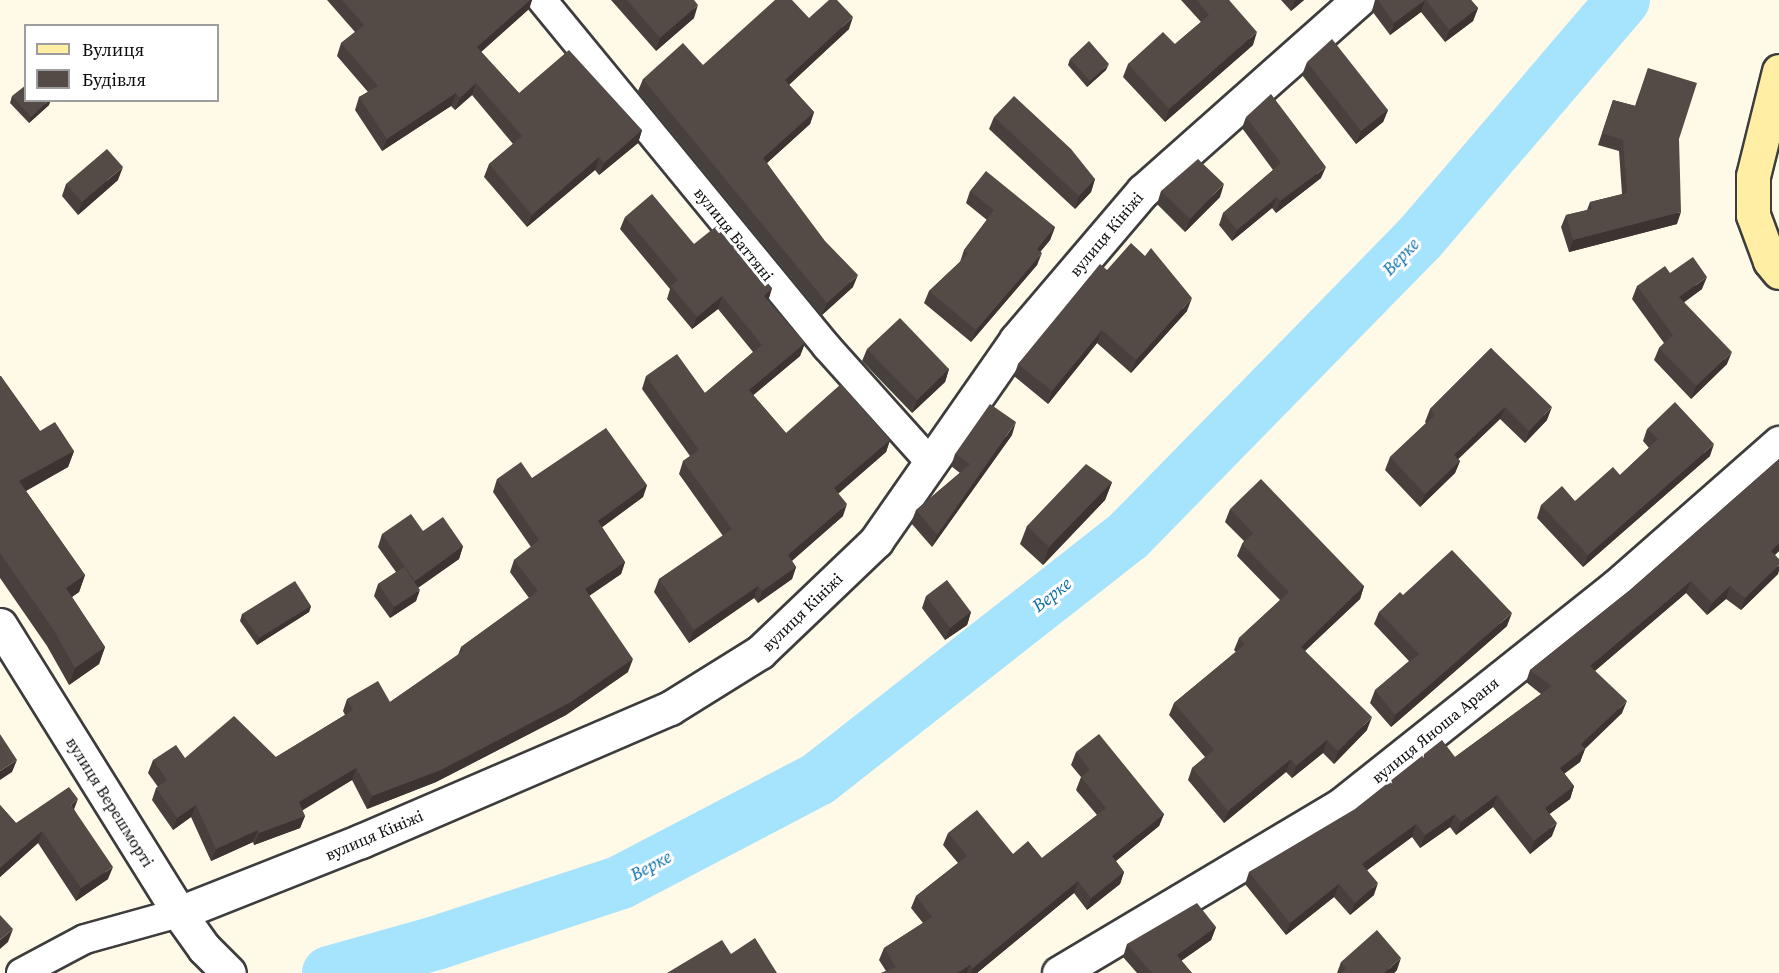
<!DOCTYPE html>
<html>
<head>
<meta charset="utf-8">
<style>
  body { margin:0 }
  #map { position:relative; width:1779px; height:973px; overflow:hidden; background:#fff9e8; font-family:"Source Serif 4",serif }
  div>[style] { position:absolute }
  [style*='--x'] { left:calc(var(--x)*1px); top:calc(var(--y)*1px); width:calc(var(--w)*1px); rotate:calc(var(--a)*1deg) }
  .river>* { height:54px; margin:-27px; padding:0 27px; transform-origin:27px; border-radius:27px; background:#a6e3fd }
  .roads { filter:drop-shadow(2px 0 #3d3d3d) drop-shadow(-2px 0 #3d3d3d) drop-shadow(0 2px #3d3d3d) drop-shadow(0 -2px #3d3d3d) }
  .minor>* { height:28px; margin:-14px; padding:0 14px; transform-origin:14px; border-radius:14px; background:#fff }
  .tertiary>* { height:33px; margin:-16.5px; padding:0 16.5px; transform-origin:16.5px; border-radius:16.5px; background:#fff }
  .secondary>* { height:33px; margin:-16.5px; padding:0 16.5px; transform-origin:16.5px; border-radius:16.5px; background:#ffeea3 }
  .wall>* { inset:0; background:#48403c }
  .shaded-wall>* { inset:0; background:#3b3431 }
  .building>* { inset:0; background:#544a46 }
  span { translate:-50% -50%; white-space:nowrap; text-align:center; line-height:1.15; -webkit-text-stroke:6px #fff; paint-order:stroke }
  .street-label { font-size:16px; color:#0a0a0a }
  .water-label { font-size:18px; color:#096ea7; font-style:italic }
  .legend { position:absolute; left:24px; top:24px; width:195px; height:78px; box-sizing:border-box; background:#fff; border:2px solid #9d9d9d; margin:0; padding:8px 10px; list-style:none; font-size:18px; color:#0a0a0a }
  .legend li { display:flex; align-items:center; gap:12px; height:30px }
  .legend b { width:30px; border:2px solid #9d9d9d }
</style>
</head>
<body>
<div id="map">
  <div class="river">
    <i style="--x:329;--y:973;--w:111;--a:-15.7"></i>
    <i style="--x:436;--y:943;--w:195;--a:-18.2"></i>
    <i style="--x:621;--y:882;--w:222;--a:-27.6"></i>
    <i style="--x:818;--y:779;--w:395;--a:-38.1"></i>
    <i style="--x:1129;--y:535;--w:414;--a:-45.6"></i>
    <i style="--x:1419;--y:239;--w:314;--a:-49.5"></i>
  </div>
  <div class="roads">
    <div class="minor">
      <i style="--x:542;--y:0;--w:449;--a:50.6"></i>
      <i style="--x:827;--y:347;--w:156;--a:48.1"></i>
      <i style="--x:21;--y:973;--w:72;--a:-28"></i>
      <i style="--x:85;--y:939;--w:98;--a:-15.5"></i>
    </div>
    <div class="tertiary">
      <i style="--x:0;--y:625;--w:339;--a:58.1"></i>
      <i style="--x:179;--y:913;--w:43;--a:54.5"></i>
      <i style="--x:204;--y:948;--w:35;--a:45"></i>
      <i style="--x:179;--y:913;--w:196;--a:-21.6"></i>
      <i style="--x:361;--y:841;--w:336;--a:-23.3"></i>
      <i style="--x:670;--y:708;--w:106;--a:-31.9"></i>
      <i style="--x:760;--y:652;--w:161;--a:-43.7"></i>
      <i style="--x:876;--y:541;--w:245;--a:-55.1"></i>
      <i style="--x:1016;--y:340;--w:196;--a:-49.6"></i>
      <i style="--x:1143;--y:191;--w:288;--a:-41.6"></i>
      <i style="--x:1059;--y:973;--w:328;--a:-30.8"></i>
      <i style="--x:1341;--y:805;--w:349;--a:-38.5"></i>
      <i style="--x:1614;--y:588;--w:220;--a:-41.3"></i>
    </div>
    <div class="secondary">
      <i style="--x:1779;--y:71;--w:108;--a:103.9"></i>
      <i style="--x:1753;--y:176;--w:39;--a:90"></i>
      <i style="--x:1753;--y:215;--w:49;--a:69.7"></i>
      <i style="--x:1770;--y:261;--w:14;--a:51"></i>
    </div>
  </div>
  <div class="wall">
    <i style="clip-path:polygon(327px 0,532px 0,529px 9px,481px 52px,519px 93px,642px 130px,638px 143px,599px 175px,595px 170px,527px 227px,484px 177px,489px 164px,513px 144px,472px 95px,455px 110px,451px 106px,382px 151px,355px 110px,359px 97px,368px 92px,337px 56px,341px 43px,355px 32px)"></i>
    <i style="clip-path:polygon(611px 0,694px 0,694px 18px,656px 51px)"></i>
    <i style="clip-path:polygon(1181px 0,1229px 0,1253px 45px,1165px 122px,1123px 77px,1128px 64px,1175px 44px,1201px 22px)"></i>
    <i style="clip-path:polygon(1281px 0,1304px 0,1291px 11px)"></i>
    <i style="clip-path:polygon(1375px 0,1471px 0,1478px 8px,1473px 21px,1445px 42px,1421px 12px,1390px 35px,1372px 11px)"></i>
    <i style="clip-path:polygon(809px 18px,849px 29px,789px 85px,814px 112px,810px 124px,767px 163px,853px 287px,822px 315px,638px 91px,643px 79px,703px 65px)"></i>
    <i style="clip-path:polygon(1070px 59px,1106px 70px,1087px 87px,1068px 65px)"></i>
    <i style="clip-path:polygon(1307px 62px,1388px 110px,1383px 122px,1356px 144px,1302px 75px)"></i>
    <i style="clip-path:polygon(1648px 68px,1679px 139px,1677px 224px,1569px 252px,1561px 227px,1566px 215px,1587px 210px,1590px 202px,1622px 194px,1619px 151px,1598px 145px,1613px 100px,1635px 106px)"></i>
    <i style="clip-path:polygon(12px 96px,49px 105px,29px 123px,10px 103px)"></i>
    <i style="clip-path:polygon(994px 117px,1095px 179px,1091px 192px,1075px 209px,989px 129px)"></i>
    <i style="clip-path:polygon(1246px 117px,1321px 178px,1276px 213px,1272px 208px,1232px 241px,1219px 225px,1223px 213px,1273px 170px,1242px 128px)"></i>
    <i style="clip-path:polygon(118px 180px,78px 215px,62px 196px,66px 184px)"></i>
    <i style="clip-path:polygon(970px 191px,1055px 227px,1050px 240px,1040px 252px,1037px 265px,971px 342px,924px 303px,929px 291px,960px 262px,964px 250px,987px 220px,966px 203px)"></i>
    <i style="clip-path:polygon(1161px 191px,1220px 197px,1185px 232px,1157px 204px)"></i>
    <i style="clip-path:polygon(625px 217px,694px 244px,772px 288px,768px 301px,805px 343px,800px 356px,753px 395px,786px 433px,890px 440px,886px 452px,838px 493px,843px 516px,792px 561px,796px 567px,792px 579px,758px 603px,754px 598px,689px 643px,654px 592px,659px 579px,723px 536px,679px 474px,683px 461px,690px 456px,642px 389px,646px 376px,705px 393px,753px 352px,718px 309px,692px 329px,667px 299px,670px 289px,620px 229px)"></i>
    <i style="clip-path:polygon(1107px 270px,1187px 311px,1131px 373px,1097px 343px,1048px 404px,1014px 376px,1018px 364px)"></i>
    <i style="clip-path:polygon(1670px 273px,1702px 289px,1684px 302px,1727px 364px,1691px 399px,1654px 360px,1659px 348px,1664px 343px,1632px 299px,1637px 286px)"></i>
    <i style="clip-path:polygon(1491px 348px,1547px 420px,1525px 443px,1500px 419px,1458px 459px,1460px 461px,1455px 473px,1420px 507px,1385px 470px,1390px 457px,1426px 423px,1425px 422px,1430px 409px)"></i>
    <i style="clip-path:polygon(867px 349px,949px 369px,945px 382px,912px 413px,862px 361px)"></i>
    <i style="clip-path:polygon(0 376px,40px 431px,74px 451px,68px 467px,26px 491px,85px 575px,79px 592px,72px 597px,105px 647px,99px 664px,69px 685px,47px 646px,0 578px)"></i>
    <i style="clip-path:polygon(1647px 429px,1710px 456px,1583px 567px,1537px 518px,1541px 505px,1575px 501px,1620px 475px,1649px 448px,1643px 441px)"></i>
    <i style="clip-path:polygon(1012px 435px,932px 547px,911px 523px,916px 510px,960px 473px,951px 466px,955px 454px)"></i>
    <i style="clip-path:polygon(1779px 459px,1779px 551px,1775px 555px,1778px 574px,1741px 610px,1726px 599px,1707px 615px,1686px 593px,1595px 671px,1622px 713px,1585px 749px,1580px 762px,1564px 773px,1574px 786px,1570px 799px,1549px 814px,1552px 836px,1530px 854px,1493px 807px,1456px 835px,1450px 827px,1420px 848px,1412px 837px,1367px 870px,1374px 895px,1350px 915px,1334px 897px,1286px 935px,1245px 884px,1249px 872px,1455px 757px,1541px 694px,1526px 682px,1530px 670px,1630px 590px)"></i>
    <i style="clip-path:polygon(532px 478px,647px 485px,643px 497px,602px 527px,625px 562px,621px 574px,589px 596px,628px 672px,566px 715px,436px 782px,367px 809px,352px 780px,302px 810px,305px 816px,300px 828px,254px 845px,253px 842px,211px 861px,191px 817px,173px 830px,152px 800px,156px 788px,158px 787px,148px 773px,153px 760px,185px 758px,276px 757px,345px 715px,343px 711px,347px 699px,390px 702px,458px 655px,461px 647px,529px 598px,510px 572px,514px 560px,531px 547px,493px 492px,497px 479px)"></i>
    <i style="clip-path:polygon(1112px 482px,1105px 500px,1043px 565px,1020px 544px,1027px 526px)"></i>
    <i style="clip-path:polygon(1230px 509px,1364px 586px,1360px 599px,1305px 651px,1367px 730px,1334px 764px,1323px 753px,1292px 778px,1286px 772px,1224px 823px,1188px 780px,1192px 768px,1205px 757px,1169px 715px,1174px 703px,1236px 652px,1234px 650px,1239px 638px,1280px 600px,1237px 556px,1242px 544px,1244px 541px,1225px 522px)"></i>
    <i style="clip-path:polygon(423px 531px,463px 546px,459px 559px,418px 588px,416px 601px,390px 618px,374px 596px,378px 584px,396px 572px,378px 547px,382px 534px)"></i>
    <i style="clip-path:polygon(1403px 595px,1507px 626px,1391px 727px,1370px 703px,1375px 690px,1409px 661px,1374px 624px,1379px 612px)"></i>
    <i style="clip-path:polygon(926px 596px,971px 612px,967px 625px,945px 640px,922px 608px)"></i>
    <i style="clip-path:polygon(311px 606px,309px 612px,257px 645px,240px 621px,242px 614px)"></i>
    <i style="clip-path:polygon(1076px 752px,1164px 814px,1159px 826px,1116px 861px,1124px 872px,1120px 884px,1087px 910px,1074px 893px,977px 973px,881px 973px,886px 971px,879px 960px,884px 948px,923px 923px,911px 908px,916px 896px,958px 863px,943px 845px,948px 833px,1013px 854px,1042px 858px,1097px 815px,1076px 790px,1081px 777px,1071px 765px)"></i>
    <i style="clip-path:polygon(0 805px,16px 823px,74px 809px,108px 879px,76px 901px,38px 843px,0 877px)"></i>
    <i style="clip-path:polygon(1216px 927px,1211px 940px,1181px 961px,1192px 973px,1137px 973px,1123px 957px,1127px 944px)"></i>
    <i style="clip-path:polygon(1341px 962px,1397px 970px,1394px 973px,1337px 973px)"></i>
  </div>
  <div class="shaded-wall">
    <i style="clip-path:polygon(530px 0,532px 0,529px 9px,472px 60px,477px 47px)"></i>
    <i style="clip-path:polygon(1295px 0,1304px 0,1291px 11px)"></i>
    <i style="clip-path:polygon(1425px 0,1421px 12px,1390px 35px,1394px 23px)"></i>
    <i style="clip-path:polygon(698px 5px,694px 18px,656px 51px,660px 38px)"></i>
    <i style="clip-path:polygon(1478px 8px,1473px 21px,1445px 42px,1449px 30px)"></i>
    <i style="clip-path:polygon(853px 17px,849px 29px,781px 92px,785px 80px)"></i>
    <i style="clip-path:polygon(1257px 32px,1253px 45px,1165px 122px,1169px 109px)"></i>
    <i style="clip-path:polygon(1109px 64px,1106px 70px,1087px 87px,1090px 81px)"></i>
    <i style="clip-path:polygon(476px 83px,472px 95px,455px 110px,460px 98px)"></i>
    <i style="clip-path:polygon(456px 93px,451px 106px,382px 151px,387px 139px)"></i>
    <i style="clip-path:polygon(49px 100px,51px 100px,49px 105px,29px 123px,31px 117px)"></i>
    <i style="clip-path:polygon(1388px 110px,1383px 122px,1356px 144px,1361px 131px)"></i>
    <i style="clip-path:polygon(814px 112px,810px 124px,758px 171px,763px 158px)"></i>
    <i style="clip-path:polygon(642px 130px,638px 143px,599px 175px,604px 163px)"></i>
    <i style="clip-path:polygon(599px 157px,595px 170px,527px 227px,532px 215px)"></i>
    <i style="clip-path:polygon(123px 167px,118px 180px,78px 215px,82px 202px)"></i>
    <i style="clip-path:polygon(1326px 167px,1321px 178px,1276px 213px,1280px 201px)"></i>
    <i style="clip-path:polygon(1095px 179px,1091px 192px,1075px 209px,1079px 196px)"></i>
    <i style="clip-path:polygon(1224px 184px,1220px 197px,1185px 232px,1190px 219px)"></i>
    <i style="clip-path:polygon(1277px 197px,1272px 208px,1232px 241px,1237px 230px)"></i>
    <i style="clip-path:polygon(1681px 212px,1677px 224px,1569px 252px,1573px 240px)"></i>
    <i style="clip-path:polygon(1055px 227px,1050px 240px,1032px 262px,1037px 249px)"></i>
    <i style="clip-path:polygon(1042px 253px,1037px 265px,971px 342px,976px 330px)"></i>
    <i style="clip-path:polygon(858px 275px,853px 287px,822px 315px,827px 303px)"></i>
    <i style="clip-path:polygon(1707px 277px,1702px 289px,1675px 309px,1679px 297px)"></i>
    <i style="clip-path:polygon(772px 288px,768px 301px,764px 296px)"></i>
    <i style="clip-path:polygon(722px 296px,718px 309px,692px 329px,697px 317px)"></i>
    <i style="clip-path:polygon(1192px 298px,1187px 311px,1131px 373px,1136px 360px)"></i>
    <i style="clip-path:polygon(1102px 330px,1097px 343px,1048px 404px,1052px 391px)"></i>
    <i style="clip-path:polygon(805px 343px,800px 356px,744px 403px,749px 390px)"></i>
    <i style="clip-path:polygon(1732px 352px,1727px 364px,1691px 399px,1696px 386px)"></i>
    <i style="clip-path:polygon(949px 369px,945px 382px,912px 413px,917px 400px)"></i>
    <i style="clip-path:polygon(1505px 407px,1500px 419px,1450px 467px,1454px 455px)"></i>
    <i style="clip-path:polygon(1552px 407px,1547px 420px,1525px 443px,1529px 431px)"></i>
    <i style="clip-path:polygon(1016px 422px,1012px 435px,932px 547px,937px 535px)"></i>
    <i style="clip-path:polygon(890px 440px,886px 452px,830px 501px,834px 488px)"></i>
    <i style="clip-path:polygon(1714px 444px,1710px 456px,1583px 567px,1588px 555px)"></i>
    <i style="clip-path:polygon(74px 451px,68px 467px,13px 498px,19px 481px)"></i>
    <i style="clip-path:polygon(1460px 461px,1455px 473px,1420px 507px,1425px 494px)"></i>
    <i style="clip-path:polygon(1112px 482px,1105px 500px,1043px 565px,1049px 547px)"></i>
    <i style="clip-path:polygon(647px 485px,643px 497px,593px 534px,598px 521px)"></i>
    <i style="clip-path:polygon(847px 504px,843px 516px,783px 568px,788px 555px)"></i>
    <i style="clip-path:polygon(1779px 543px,1779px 551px,1766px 563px,1771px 551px)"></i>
    <i style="clip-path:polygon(463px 546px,459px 559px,410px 593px,415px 581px)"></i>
    <i style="clip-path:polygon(625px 562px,621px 574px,580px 602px,585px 589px)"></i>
    <i style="clip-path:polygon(1779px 565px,1779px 571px,1778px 574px,1741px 610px,1745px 598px)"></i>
    <i style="clip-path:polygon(796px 567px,792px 579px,758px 603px,762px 591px)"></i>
    <i style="clip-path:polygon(85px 575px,79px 592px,60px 605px,66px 588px)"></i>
    <i style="clip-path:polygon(1691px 581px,1686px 593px,1585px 679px,1590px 666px)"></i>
    <i style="clip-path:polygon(758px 586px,754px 598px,689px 643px,694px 630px)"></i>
    <i style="clip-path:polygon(1364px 586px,1360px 599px,1296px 659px,1301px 647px)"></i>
    <i style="clip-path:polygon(1730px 586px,1726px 599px,1707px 615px,1712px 603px)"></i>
    <i style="clip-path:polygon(420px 590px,416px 601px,390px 618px,394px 607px)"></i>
    <i style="clip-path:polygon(311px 606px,309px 612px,257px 645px,259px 638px)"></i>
    <i style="clip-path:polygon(971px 612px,967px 625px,945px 640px,950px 628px)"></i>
    <i style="clip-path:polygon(1512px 613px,1507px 626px,1391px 727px,1395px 715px)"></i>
    <i style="clip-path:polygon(105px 647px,99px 664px,69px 685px,75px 668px)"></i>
    <i style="clip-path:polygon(633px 659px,628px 672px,566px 715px,436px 782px,367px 809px,372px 796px)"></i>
    <i style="clip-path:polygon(1627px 701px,1622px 713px,1581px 752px,1585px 749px,1580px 762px,1556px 780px,1560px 768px,1581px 744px)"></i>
    <i style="clip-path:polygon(1372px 717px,1367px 730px,1334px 764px,1338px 751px)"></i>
    <i style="clip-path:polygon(1327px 740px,1323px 753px,1292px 778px,1296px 766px)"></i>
    <i style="clip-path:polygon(1291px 759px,1286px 772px,1224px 823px,1228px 811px)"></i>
    <i style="clip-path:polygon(17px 760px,12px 772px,0 780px,0 771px)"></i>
    <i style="clip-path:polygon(356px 768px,352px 780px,295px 815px,299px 802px)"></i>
    <i style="clip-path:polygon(1574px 786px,1570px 799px,1540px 821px,1545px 808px)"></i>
    <i style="clip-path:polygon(1497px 795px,1493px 807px,1456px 835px,1461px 822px)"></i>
    <i style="clip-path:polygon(78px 799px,73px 812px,71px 805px)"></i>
    <i style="clip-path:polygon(196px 805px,191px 817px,173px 830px,177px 818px)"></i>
    <i style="clip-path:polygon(1164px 814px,1159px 826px,1107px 868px,1112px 856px)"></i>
    <i style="clip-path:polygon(1455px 814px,1450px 827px,1420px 848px,1425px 835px)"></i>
    <i style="clip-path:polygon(305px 816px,300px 828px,254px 845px,259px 833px)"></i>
    <i style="clip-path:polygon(1557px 823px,1552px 836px,1530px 854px,1534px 841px)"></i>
    <i style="clip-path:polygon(1416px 824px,1412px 837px,1358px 877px,1362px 864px)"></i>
    <i style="clip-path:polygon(258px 830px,253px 842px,211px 861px,216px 849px)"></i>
    <i style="clip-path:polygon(42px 831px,38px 843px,0 877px,0 868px)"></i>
    <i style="clip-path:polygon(113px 867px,108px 879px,76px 901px,81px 888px)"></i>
    <i style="clip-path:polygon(1124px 872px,1120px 884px,1087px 910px,1091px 898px)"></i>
    <i style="clip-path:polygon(1078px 881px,1074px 893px,977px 973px,971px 973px,973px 968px)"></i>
    <i style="clip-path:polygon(1378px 883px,1374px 895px,1350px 915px,1355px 903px)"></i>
    <i style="clip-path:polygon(1339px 884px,1334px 897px,1286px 935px,1290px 923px)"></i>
    <i style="clip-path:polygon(1216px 927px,1211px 940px,1172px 967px,1177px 955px)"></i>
    <i style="clip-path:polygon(13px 929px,8px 942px,0 949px,0 940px)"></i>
    <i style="clip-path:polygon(1401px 958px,1397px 970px,1394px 973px,1384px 973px)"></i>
    <i style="clip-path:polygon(970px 965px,967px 973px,957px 973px)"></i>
  </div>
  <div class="building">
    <i style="clip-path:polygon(342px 0,530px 0,477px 47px,519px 93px,569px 50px,642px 130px,604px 163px,599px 157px,532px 215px,489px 164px,522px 136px,476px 83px,460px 98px,456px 93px,387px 139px,359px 97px,378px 86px,341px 43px,364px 25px)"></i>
    <i style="clip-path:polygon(627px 0,694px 0,698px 5px,660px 38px)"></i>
    <i style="clip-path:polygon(775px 0,792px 0,809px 18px,829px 0,837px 0,853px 17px,785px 80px,814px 112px,763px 158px,825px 241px,858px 275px,827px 303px,643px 79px,683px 43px,703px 65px)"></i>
    <i style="clip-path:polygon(1197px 0,1229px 0,1257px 32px,1169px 109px,1128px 64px,1163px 32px,1175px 44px,1209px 15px)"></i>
    <i style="clip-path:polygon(1378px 0,1425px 0,1394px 23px)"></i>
    <i style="clip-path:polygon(1426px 0,1471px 0,1478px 8px,1449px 30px)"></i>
    <i style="clip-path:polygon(1332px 39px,1388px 110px,1361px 131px,1307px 62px)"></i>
    <i style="clip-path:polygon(1089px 41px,1109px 64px,1090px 81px,1070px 59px)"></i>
    <i style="clip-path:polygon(1648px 68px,1697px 83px,1679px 139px,1681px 212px,1573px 240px,1566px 215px,1592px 209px,1590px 202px,1627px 193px,1623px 140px,1602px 133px,1613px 100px,1636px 106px)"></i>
    <i style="clip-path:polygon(26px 85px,26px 100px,49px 100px,31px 117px,12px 96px)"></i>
    <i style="clip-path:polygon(1271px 94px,1326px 167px,1280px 201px,1277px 197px,1237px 230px,1223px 213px,1281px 163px,1246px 117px)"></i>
    <i style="clip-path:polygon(1014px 96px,1071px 149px,1095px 179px,1079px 196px,994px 117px)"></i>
    <i style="clip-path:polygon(107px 149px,123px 167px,82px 202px,66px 184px)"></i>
    <i style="clip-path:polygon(1198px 159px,1224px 184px,1190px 219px,1161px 191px)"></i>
    <i style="clip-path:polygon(986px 171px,1055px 227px,1037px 249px,1042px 253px,976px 330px,929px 291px,968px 254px,964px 250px,994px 210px,970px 191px)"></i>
    <i style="clip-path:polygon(652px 194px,694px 244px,719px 224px,772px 288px,764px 296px,805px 343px,749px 390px,786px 433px,841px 384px,890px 440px,834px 488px,847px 504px,788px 555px,796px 567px,762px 591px,758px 586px,694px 630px,659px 579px,732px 529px,683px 461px,699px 450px,646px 376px,677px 354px,705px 393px,762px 345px,722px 296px,697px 317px,671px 286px,678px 280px,625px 217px)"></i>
    <i style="clip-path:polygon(1131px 243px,1145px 256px,1151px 248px,1192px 298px,1136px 360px,1102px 330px,1052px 391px,1018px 364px,1100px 264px,1107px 270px)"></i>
    <i style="clip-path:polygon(1693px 257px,1707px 277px,1679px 297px,1732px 352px,1696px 386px,1659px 348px,1673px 335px,1637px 286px,1665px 266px,1670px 273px)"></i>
    <i style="clip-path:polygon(900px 318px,949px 369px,917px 400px,867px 349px)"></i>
    <i style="clip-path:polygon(1491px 348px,1552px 407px,1529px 431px,1505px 407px,1454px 455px,1460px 461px,1425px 494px,1390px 457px,1435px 415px,1430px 409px)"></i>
    <i style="clip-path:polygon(0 376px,1px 376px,40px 431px,55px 422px,74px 451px,19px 481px,85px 575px,66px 588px,105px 647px,75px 668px,53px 629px,0 553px)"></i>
    <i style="clip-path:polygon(1675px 402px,1714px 444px,1588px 555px,1541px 505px,1562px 486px,1575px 501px,1613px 467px,1620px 475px,1658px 439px,1647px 429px)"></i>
    <i style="clip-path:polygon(990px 404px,1016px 422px,937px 535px,916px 510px,970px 464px,955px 454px)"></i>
    <i style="clip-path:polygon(606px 428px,647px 485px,598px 521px,625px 562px,585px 589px,633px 659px,571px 702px,441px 770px,372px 796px,356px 768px,299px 802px,305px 816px,259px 833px,258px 830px,216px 849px,196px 805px,177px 818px,156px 788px,167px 780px,153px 760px,176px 745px,185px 758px,234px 716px,276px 757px,353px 710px,347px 699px,378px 681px,390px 702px,463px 651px,461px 647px,538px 591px,514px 560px,539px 540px,497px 479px,521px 462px,532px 478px)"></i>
    <i style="clip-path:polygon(1779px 459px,1779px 543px,1771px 551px,1779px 559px,1779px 565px,1745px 598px,1730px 586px,1712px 603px,1691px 581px,1590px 666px,1627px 701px,1581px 744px,1585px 749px,1560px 768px,1574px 786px,1545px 808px,1557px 823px,1534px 841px,1497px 795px,1461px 822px,1455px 814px,1425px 835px,1416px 824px,1362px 864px,1378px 883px,1355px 903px,1339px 884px,1290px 923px,1249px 872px,1355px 809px,1442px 740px,1455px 757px,1552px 686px,1530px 670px,1630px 590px)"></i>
    <i style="clip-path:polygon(1086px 464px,1112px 482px,1049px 547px,1027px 526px)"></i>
    <i style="clip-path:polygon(1261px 479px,1364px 586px,1301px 647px,1372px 717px,1338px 751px,1327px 740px,1296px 766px,1291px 759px,1228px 811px,1192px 768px,1214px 750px,1174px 703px,1245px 644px,1239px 638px,1289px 592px,1242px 544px,1253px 533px,1230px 509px)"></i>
    <i style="clip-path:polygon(411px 514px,423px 531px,443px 517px,463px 546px,415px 581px,382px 534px)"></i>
    <i style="clip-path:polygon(1452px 550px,1512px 613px,1395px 715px,1375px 690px,1419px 654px,1379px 612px,1400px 592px,1403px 595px)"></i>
    <i style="clip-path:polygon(404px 567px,420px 590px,394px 607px,378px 584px)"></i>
    <i style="clip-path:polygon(947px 580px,971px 612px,950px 628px,926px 596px)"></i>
    <i style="clip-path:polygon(295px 581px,311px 606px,259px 638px,242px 614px)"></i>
    <i style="clip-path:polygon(0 734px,17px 760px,0 771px)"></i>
    <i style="clip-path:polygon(1099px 734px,1164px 814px,1112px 856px,1124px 872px,1091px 898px,1078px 881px,973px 968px,970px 965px,957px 973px,881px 973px,896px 967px,884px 948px,932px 917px,916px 896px,967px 856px,948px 833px,977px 810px,1013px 854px,1028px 841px,1042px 858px,1106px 808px,1081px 777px,1090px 770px,1076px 752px)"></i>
    <i style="clip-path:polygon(69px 787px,78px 799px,71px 805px,113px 867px,81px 888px,42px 831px,0 868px,0 805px,16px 823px)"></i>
    <i style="clip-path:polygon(1197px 903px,1216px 927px,1177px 955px,1192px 973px,1152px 973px,1127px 944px)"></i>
    <i style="clip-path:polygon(0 915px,13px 929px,0 940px)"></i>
    <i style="clip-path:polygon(1377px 930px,1401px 958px,1384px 973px,1341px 973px,1346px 968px,1341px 962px)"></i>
    <i style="clip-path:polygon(755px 938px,777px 973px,667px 973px,722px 940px,731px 954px)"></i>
  </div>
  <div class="street-label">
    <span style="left:734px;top:234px;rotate:51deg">вулиця Баттяні</span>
    <span style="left:1106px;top:234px;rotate:-50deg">вулиця Кініжі</span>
    <span style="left:802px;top:612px;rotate:-44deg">вулиця Кініжі</span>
    <span style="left:1435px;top:730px;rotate:-39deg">вулиця Яноша Араня</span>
    <span style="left:110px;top:802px;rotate:58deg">вулиця Верешморті</span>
    <span style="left:374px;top:835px;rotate:-23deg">вулиця Кініжі</span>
  </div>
  <div class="water-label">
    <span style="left:1401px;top:257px;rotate:-46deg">Верке</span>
    <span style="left:1052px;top:595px;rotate:-38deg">Верке</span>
    <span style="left:651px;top:866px;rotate:-28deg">Верке</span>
  </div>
  <ul class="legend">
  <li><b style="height:8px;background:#ffeea3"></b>Вулиця</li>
  <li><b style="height:16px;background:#544a46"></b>Будівля</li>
  </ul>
</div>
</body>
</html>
